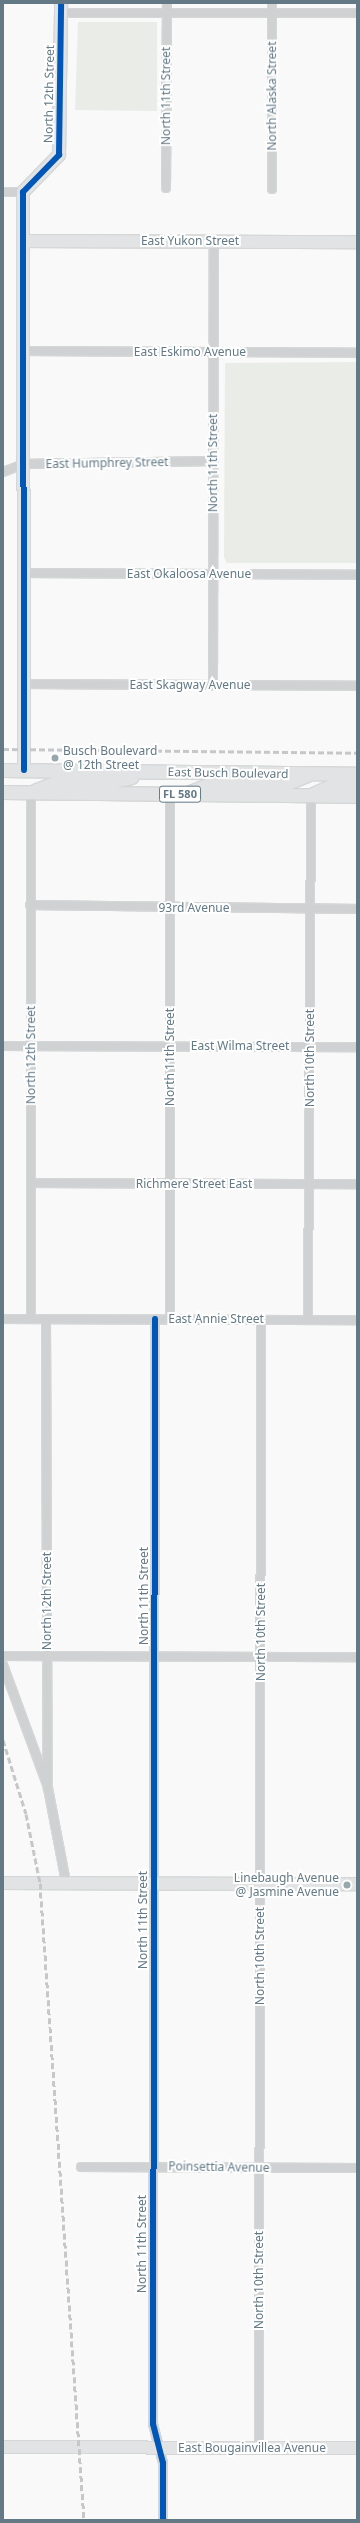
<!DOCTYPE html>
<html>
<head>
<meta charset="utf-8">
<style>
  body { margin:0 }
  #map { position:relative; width:360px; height:2523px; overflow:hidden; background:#f9f9f9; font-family:"Noto Sans",sans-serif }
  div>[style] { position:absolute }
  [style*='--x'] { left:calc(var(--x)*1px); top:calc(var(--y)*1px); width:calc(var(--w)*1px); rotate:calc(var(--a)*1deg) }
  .green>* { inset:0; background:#e9ece7 }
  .roads { filter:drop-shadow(1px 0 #d5d7d7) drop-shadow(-1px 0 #d5d7d7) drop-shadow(0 1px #d5d7d7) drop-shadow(0 -1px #d5d7d7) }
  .street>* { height:8px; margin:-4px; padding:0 4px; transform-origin:4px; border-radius:4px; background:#cfd1d2 }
  .secondary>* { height:12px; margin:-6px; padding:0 6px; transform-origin:6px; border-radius:6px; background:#e2e3e4 }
  .primary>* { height:13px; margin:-6.5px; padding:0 6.5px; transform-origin:6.5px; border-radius:6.5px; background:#e2e3e4 }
  .rail>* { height:3px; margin-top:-1.5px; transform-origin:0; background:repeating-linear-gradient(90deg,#c5c7c9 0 6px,transparent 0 9px) }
  .cycleway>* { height:6px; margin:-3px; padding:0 3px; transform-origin:3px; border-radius:3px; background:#0057b8 }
  .dots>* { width:11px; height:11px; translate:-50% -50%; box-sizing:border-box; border:2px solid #fff; border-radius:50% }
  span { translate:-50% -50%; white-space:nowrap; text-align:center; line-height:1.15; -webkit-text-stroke:4px #fff; paint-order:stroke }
  .shield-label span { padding:1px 3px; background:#fff; border:1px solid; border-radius:3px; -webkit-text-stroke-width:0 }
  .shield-label { font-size:11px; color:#637985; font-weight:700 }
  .street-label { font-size:12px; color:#637985 }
  .poi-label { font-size:12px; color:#637985 }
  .left { translate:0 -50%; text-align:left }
  .right { translate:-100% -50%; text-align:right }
  .frame { position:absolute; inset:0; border:4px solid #637985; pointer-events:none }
</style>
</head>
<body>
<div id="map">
  <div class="green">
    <i style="clip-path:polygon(78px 22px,157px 22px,157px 111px,75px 110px)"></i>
    <i style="clip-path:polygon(357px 362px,357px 563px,227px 563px,224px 557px,225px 363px)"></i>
  </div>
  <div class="roads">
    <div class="street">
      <i style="--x:272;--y:3;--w:186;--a:90"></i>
      <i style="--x:61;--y:13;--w:296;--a:0"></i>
      <i style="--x:166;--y:188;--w:185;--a:-89.7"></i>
      <i style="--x:3;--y:192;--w:20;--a:0"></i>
      <i style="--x:24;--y:351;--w:333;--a:0.3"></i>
      <i style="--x:3;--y:472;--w:22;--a:-21"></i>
      <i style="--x:24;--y:464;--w:189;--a:-0.9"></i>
      <i style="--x:22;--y:573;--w:335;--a:0.3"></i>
      <i style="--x:23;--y:684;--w:334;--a:0.3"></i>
      <i style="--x:213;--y:686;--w:445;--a:-89.9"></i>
      <i style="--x:31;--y:792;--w:527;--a:90"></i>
      <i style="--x:30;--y:905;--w:327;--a:0.7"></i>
      <i style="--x:3;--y:1046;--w:354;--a:0.2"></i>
      <i style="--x:31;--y:1183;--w:326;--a:0.2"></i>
      <i style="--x:3;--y:1319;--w:354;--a:0.2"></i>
      <i style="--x:46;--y:1319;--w:469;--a:89.8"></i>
      <i style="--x:48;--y:1788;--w:96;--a:79.2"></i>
      <i style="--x:155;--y:1319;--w:1105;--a:90.1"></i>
      <i style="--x:153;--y:2424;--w:40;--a:75.6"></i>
      <i style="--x:163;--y:2463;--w:57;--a:90"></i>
      <i style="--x:170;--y:1319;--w:525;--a:-90"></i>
      <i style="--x:308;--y:1319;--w:523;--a:-89.67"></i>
      <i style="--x:3;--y:1656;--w:354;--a:0.2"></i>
      <i style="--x:3;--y:1665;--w:125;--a:69.8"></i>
      <i style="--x:81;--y:2167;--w:276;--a:0.2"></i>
      <i style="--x:259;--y:2448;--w:1129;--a:-89.9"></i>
    </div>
    <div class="secondary">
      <i style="--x:23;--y:241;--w:334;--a:0.2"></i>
      <i style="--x:24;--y:770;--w:578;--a:-90.1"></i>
      <i style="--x:23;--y:192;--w:52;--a:-45.8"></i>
      <i style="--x:59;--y:155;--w:152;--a:-89.2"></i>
      <i style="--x:3;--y:1883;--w:354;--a:0.2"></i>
      <i style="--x:3;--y:2447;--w:354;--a:0.2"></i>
    </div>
    <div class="primary">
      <i style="--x:3;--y:770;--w:354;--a:0.6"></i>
      <i style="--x:36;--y:790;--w:25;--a:-21"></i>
      <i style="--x:59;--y:781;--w:54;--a:0"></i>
      <i style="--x:113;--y:781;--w:19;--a:-12"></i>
      <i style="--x:3;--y:792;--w:354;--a:0.6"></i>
      <i style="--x:190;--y:792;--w:18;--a:-22"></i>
      <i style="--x:207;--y:785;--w:78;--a:-0.7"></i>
      <i style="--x:285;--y:784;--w:24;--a:-22"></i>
      <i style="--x:313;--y:794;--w:24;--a:-24"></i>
      <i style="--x:335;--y:784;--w:22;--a:3"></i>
    </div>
  </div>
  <div class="rail">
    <i style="--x:3;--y:749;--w:354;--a:0.6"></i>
    <i style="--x:3;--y:1740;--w:77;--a:72.7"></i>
    <i style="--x:26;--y:1814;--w:70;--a:78.5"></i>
    <i style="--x:40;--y:1883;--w:639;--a:86.05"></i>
  </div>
  <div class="cycleway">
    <i style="--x:24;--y:770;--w:578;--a:-90.1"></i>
    <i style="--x:23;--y:192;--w:52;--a:-45.8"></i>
    <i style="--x:59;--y:155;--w:152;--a:-89.2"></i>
    <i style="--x:155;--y:1319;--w:1105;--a:90.1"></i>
    <i style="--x:153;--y:2424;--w:40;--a:75.6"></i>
    <i style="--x:163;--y:2463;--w:57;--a:90"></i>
  </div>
  <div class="dots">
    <i style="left:55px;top:758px;background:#98a6ae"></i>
    <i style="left:347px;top:1885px;background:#98a6ae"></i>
  </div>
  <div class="shield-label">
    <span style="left:180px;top:794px">FL 580</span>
  </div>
  <div class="street-label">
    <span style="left:49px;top:94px;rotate:-89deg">North 12th Street</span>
    <span style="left:166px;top:96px;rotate:-90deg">North 11th Street</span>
    <span style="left:272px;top:96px;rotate:-90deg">North Alaska Street</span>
    <span style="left:190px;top:241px">East Yukon Street</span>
    <span style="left:190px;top:352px">East Eskimo Avenue</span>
    <span style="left:107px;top:463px;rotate:-1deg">East Humphrey Street</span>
    <span style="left:213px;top:463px;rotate:-90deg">North 11th Street</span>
    <span style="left:189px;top:574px">East Okaloosa Avenue</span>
    <span style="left:190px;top:685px">East Skagway Avenue</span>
    <span style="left:228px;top:773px;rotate:1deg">East Busch Boulevard</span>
    <span style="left:194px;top:908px">93rd Avenue</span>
    <span style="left:240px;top:1046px">East Wilma Street</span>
    <span style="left:31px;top:1055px;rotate:-90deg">North 12th Street</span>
    <span style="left:170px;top:1057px;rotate:-90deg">North 11th Street</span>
    <span style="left:310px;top:1058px;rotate:-90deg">North 10th Street</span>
    <span style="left:194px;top:1184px">Richmere Street East</span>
    <span style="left:216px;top:1319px">East Annie Street</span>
    <span style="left:144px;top:1596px;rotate:-90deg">North 11th Street</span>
    <span style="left:47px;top:1601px;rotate:-90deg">North 12th Street</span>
    <span style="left:261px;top:1632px;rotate:-90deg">North 10th Street</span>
    <span style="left:143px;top:1920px;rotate:-90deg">North 11th Street</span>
    <span style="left:260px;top:1956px;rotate:-90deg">North 10th Street</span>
    <span style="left:219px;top:2167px;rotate:1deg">Poinsettia Avenue</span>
    <span style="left:142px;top:2244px;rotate:-90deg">North 11th Street</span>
    <span style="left:259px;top:2280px;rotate:-90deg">North 10th Street</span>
    <span style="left:252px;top:2448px">East Bougainvillea Avenue</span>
  </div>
  <div class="poi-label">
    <span class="left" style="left:63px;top:758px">Busch Boulevard<br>@ 12th Street</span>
    <span class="right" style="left:339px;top:1885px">Linebaugh Avenue<br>@ Jasmine Avenue</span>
  </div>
  <div class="frame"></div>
</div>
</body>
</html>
